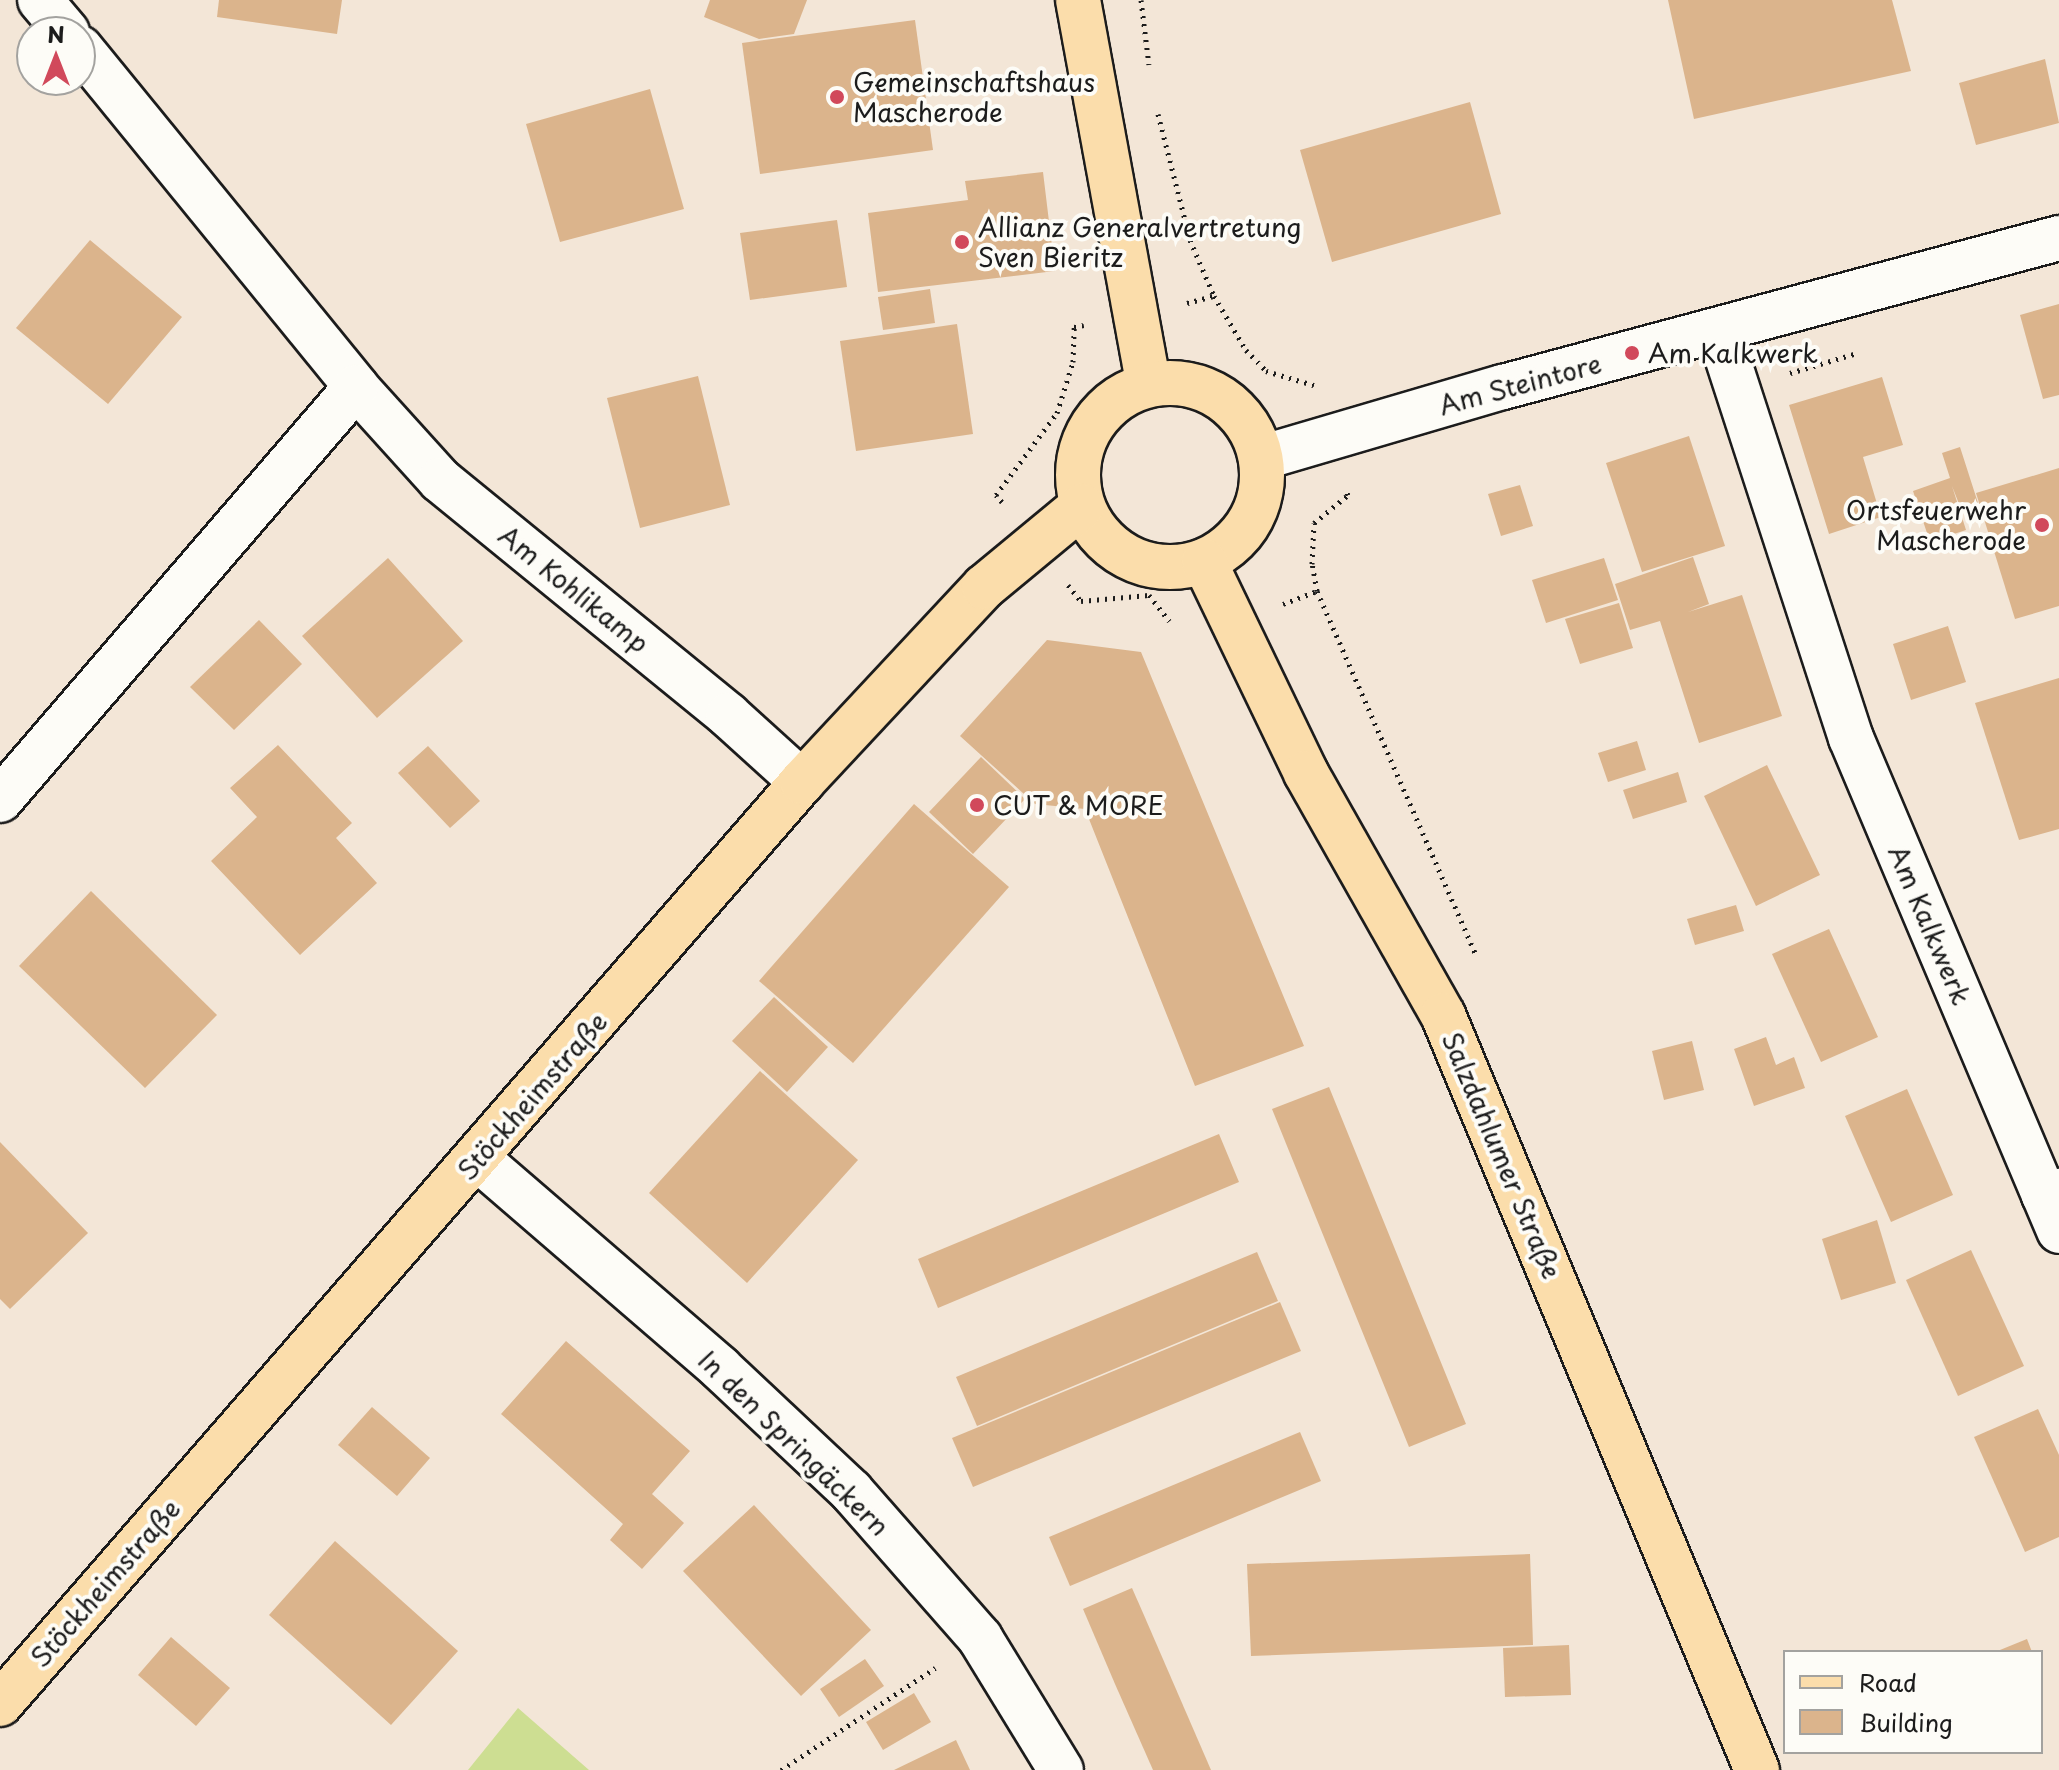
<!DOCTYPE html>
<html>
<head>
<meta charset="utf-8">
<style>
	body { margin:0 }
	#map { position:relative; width:2059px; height:1770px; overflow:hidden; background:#f3e6d7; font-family:"Playpen Sans",sans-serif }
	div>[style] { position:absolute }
	.green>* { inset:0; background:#cdde92 }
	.building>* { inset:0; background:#dbb48c }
	.path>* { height:5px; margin-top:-2.5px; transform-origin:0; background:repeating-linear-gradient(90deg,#1c1c1c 0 2px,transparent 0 8px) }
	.roads { filter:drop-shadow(2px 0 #1c1c1c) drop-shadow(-2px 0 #1c1c1c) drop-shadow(0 2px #1c1c1c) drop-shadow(0 -2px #1c1c1c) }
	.minor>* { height:44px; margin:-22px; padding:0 22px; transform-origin:22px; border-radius:22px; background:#fdfcf7 }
	.major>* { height:44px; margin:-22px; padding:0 22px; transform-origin:22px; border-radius:22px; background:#fbddab }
	.major>.ring { margin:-22px; padding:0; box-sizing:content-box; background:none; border:44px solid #fbddab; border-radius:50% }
	.dots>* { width:22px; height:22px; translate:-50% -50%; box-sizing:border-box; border:4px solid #fdfcf7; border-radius:50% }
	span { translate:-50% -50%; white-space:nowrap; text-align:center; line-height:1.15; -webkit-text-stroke:8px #fdfcf7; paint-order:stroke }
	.poi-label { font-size:26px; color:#1c1c1c }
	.left { translate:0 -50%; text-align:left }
	.right { translate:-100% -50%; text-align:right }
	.street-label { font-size:26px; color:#1c1c1c }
	.legend { position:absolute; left:1783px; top:1650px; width:260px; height:104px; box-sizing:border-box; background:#fdfcf7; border:2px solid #a3a29f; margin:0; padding:10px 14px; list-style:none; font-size:24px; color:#1c1c1c }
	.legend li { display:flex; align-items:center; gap:16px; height:40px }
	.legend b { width:40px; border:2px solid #a3a29f }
	.north { position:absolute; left:16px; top:16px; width:80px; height:80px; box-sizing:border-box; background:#fdfcf7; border:2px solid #a3a29f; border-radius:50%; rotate:0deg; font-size:22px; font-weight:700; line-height:32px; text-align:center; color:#1c1c1c }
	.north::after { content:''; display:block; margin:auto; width:28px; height:36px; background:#d1495b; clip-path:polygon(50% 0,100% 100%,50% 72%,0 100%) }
</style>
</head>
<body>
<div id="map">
	<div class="green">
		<div style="clip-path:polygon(518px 1708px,589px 1770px,468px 1770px)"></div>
	</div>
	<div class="building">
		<div style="clip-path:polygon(219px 0,342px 0,337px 34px,217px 17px)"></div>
		<div style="clip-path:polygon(710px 0,807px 0,794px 34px,759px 39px,704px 17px)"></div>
		<div style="clip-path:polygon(1668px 0,1892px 0,1911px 71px,1694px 119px)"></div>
		<div style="clip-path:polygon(915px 20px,933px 150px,760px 174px,742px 43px)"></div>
		<div style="clip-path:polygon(2045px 59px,2059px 123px,1976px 145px,1959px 83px)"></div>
		<div style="clip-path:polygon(650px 89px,684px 209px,560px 242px,526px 124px)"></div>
		<div style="clip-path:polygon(1470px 102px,1501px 214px,1332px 262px,1300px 150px)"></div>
		<div style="clip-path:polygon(1043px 172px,1055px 271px,878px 292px,868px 213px,968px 200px,965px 181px)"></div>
		<div style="clip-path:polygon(837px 220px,847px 287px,750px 300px,740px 233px)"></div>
		<div style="clip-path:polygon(90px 240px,182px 317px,108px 404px,16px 328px)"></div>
		<div style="clip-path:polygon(930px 289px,935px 323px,883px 330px,878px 297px)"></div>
		<div style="clip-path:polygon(2059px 304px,2059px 395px,2043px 399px,2020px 315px)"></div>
		<div style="clip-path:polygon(957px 324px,973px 434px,856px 451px,840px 341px)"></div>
		<div style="clip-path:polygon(698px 376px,730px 505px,640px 528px,607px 398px)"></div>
		<div style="clip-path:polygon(1882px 377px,1903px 445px,1863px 457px,1881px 517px,1829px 534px,1789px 405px)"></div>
		<div style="clip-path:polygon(1689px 436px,1725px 546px,1642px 572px,1606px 463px)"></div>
		<div style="clip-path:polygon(1960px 447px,1978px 503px,1961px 509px,1952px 486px,1966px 530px,1930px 542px,1913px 491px,1950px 478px,1942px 453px)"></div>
		<div style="clip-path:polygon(2059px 468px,2059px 606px,2015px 619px,1976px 493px)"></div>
		<div style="clip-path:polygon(1520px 485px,1533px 526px,1501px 536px,1488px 494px)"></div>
		<div style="clip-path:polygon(1693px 557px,1709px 604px,1688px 612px,1742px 595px,1782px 716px,1699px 743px,1660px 621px,1630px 630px,1615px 584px)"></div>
		<div style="clip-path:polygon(388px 558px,463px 641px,377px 718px,302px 636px)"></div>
		<div style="clip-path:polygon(1604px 558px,1618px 600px,1546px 623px,1532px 580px)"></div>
		<div style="clip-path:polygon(1619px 603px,1633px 648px,1580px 664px,1565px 619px)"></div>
		<div style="clip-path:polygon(259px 620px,302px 664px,234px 730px,190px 687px)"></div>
		<div style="clip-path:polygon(1948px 626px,1966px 682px,1911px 700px,1893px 644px)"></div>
		<div style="clip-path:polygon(1047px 640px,1141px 652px,1304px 1046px,1195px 1086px,1085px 809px,1035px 804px,960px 736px)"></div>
		<div style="clip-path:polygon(2059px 678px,2059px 829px,2019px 840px,1975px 703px)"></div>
		<div style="clip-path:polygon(1637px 741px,1646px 770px,1608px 782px,1598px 753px)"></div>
		<div style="clip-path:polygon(278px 745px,352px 823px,336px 838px,377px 883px,300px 955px,211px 861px,257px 817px,230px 788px)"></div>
		<div style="clip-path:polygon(428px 746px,480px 801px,450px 828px,398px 773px)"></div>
		<div style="clip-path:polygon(981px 757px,1025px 799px,973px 854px,929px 812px)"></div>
		<div style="clip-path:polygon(1767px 765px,1820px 875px,1756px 906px,1704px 796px)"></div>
		<div style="clip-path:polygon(1678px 772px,1687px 802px,1633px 819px,1623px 790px)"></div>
		<div style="clip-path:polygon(914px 804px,1009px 887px,853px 1063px,759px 981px)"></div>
		<div style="clip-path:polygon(91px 891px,217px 1015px,145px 1088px,19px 966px)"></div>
		<div style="clip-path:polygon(1736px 905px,1744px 931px,1695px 945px,1687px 919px)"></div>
		<div style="clip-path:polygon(1829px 929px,1878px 1037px,1821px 1062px,1772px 954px)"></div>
		<div style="clip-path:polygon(774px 997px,828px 1047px,787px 1092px,732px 1041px)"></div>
		<div style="clip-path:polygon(1766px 1037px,1776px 1065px,1794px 1057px,1805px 1088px,1754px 1106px,1734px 1049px)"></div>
		<div style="clip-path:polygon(1692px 1041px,1704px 1090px,1664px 1100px,1652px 1051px)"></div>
		<div style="clip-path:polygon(760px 1071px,858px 1160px,747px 1283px,649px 1193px)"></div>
		<div style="clip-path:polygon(1329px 1087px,1466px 1424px,1409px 1447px,1272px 1109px)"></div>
		<div style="clip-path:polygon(1907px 1089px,1953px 1195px,1891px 1222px,1845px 1116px)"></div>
		<div style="clip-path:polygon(1219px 1134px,1239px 1182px,938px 1308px,918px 1259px)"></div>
		<div style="clip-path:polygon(0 1142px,88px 1233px,10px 1309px,0 1299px)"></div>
		<div style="clip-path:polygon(1877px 1220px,1896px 1283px,1841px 1300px,1822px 1239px)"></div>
		<div style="clip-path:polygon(1971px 1250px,2024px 1366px,1958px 1396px,1906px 1280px)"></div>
		<div style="clip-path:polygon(1257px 1252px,1278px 1301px,977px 1426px,956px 1377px)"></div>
		<div style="clip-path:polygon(1280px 1302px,1301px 1351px,973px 1487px,952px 1438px)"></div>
		<div style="clip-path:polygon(566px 1341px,690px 1451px,652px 1494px,684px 1523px,642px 1569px,610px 1540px,623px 1524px,501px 1414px)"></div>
		<div style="clip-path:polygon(372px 1407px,430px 1458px,397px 1496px,338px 1445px)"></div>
		<div style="clip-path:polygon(2038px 1409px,2059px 1455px,2059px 1537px,2025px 1552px,1974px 1437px)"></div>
		<div style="clip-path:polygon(1300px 1432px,1321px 1481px,1070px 1586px,1049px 1537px)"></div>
		<div style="clip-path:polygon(754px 1505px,871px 1630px,801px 1696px,683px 1571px)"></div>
		<div style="clip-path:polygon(335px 1541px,458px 1651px,391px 1725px,269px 1615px)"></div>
		<div style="clip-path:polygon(1530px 1554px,1533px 1645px,1251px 1656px,1247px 1564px)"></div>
		<div style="clip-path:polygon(1132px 1588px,1143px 1613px,1211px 1770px,1153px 1770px,1115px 1684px,1083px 1609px)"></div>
		<div style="clip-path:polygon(171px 1637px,230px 1688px,196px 1726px,138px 1675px)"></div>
		<div style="clip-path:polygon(2027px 1639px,2032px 1652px,1995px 1652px)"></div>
		<div style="clip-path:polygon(1569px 1645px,1571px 1695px,1505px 1697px,1503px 1648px)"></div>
		<div style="clip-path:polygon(865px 1659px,884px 1686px,839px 1717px,820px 1689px)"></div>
		<div style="clip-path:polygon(914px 1693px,931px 1722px,883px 1750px,866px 1722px)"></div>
		<div style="clip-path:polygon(956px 1740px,970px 1770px,894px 1770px)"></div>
	</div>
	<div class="path">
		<div style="left:1141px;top:0;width:65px;rotate:83deg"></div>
		<div style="left:1158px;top:114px;width:130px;rotate:75.7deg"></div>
		<div style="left:1190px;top:240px;width:61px;rotate:66.8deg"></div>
		<div style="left:1187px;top:303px;width:28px;rotate:-15deg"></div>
		<div style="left:1214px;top:296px;width:63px;rotate:59.3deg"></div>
		<div style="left:1246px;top:350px;width:29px;rotate:46deg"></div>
		<div style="left:1266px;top:371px;width:50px;rotate:16.3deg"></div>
		<div style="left:1790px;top:373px;width:67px;rotate:-16.5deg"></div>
		<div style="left:1002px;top:502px;width:9px;rotate:-131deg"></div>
		<div style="left:996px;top:495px;width:102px;rotate:-53.4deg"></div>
		<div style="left:1057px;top:413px;width:53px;rotate:-72.6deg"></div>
		<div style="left:1073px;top:362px;width:35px;rotate:-88deg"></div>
		<div style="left:1074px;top:327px;width:10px;rotate:-11deg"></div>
		<div style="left:1068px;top:585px;width:21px;rotate:51deg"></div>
		<div style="left:1081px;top:601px;width:68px;rotate:-5deg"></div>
		<div style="left:1149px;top:595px;width:33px;rotate:52deg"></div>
		<div style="left:1317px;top:591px;width:27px;rotate:-100deg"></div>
		<div style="left:1312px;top:564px;width:41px;rotate:-87.2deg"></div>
		<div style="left:1314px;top:523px;width:44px;rotate:-39.5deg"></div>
		<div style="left:1348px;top:495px;width:5px;rotate:-112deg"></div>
		<div style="left:1283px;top:604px;width:36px;rotate:-21deg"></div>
		<div style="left:1317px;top:591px;width:397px;rotate:66.4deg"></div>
		<div style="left:781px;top:1770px;width:185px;rotate:-33.5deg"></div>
	</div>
	<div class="roads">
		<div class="minor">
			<div style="left:40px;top:0;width:42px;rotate:49.8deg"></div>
			<div style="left:80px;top:48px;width:437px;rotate:50.8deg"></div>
			<div style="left:356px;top:387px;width:125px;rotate:47.9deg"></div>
			<div style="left:440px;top:480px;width:372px;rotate:39.2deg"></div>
			<div style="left:728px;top:715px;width:100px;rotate:42.2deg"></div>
			<div style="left:1719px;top:332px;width:427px;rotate:72deg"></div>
			<div style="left:1851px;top:738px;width:496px;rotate:67.1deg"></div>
			<div style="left:2044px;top:1195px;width:16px;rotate:-15deg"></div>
			<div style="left:1261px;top:458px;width:252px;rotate:-16.4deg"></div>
			<div style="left:1503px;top:387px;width:576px;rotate:-15deg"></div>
			<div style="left:0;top:800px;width:545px;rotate:-49.24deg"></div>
			<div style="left:478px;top:1159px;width:320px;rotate:40.8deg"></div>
			<div style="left:720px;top:1368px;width:180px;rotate:43.2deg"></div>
			<div style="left:851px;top:1491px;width:196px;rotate:48.7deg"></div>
			<div style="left:980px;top:1638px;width:155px;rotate:58.5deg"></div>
			<div style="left:2044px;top:1195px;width:39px;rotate:67deg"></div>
		</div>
		<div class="major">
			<div style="left:1078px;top:0;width:391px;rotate:79.6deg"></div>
			<div class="ring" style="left:1078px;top:383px;width:140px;height:140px"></div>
			<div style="left:1204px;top:561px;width:235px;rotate:64.3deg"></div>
			<div style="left:1306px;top:773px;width:278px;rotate:60.5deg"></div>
			<div style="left:1443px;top:1015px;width:818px;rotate:67.42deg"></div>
			<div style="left:0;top:1704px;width:1222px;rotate:-48.98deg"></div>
			<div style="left:802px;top:782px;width:267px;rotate:-47deg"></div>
			<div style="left:984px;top:587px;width:127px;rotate:-39.6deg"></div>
		</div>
	</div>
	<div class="dots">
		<div style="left:837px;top:97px;background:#d1495b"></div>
		<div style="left:962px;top:242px;background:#d1495b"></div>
		<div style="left:1632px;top:353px;background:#d1495b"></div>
		<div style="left:2042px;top:525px;background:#d1495b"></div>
		<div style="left:977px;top:805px;background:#d1495b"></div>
	</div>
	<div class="poi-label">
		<span class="left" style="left:853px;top:97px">Gemeinschaftshaus<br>Mascherode</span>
		<span class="left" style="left:978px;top:242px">Allianz Generalvertretung<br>Sven Bieritz</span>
		<span class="left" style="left:1648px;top:353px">Am Kalkwerk</span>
		<span class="right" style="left:2026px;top:525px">Ortsfeuerwehr<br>Mascherode</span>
		<span class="left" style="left:993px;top:805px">CUT &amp; MORE</span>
	</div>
	<div class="street-label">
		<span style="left:1520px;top:384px;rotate:-15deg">Am Steintore</span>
		<span style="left:574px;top:589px;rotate:39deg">Am Kohlikamp</span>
		<span style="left:1930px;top:925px;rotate:67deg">Am Kalkwerk</span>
		<span style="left:532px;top:1096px;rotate:-49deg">Stöckheimstraße</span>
		<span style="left:1502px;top:1155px;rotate:67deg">Salzdahlumer Straße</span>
		<span style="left:794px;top:1443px;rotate:44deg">In den Springäckern</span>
		<span style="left:105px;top:1583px;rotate:-49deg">Stöckheimstraße</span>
	</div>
	<ul class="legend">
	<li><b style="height:10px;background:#fbddab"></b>Road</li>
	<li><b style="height:22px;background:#dbb48c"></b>Building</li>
	</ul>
	<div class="north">N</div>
</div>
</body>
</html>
